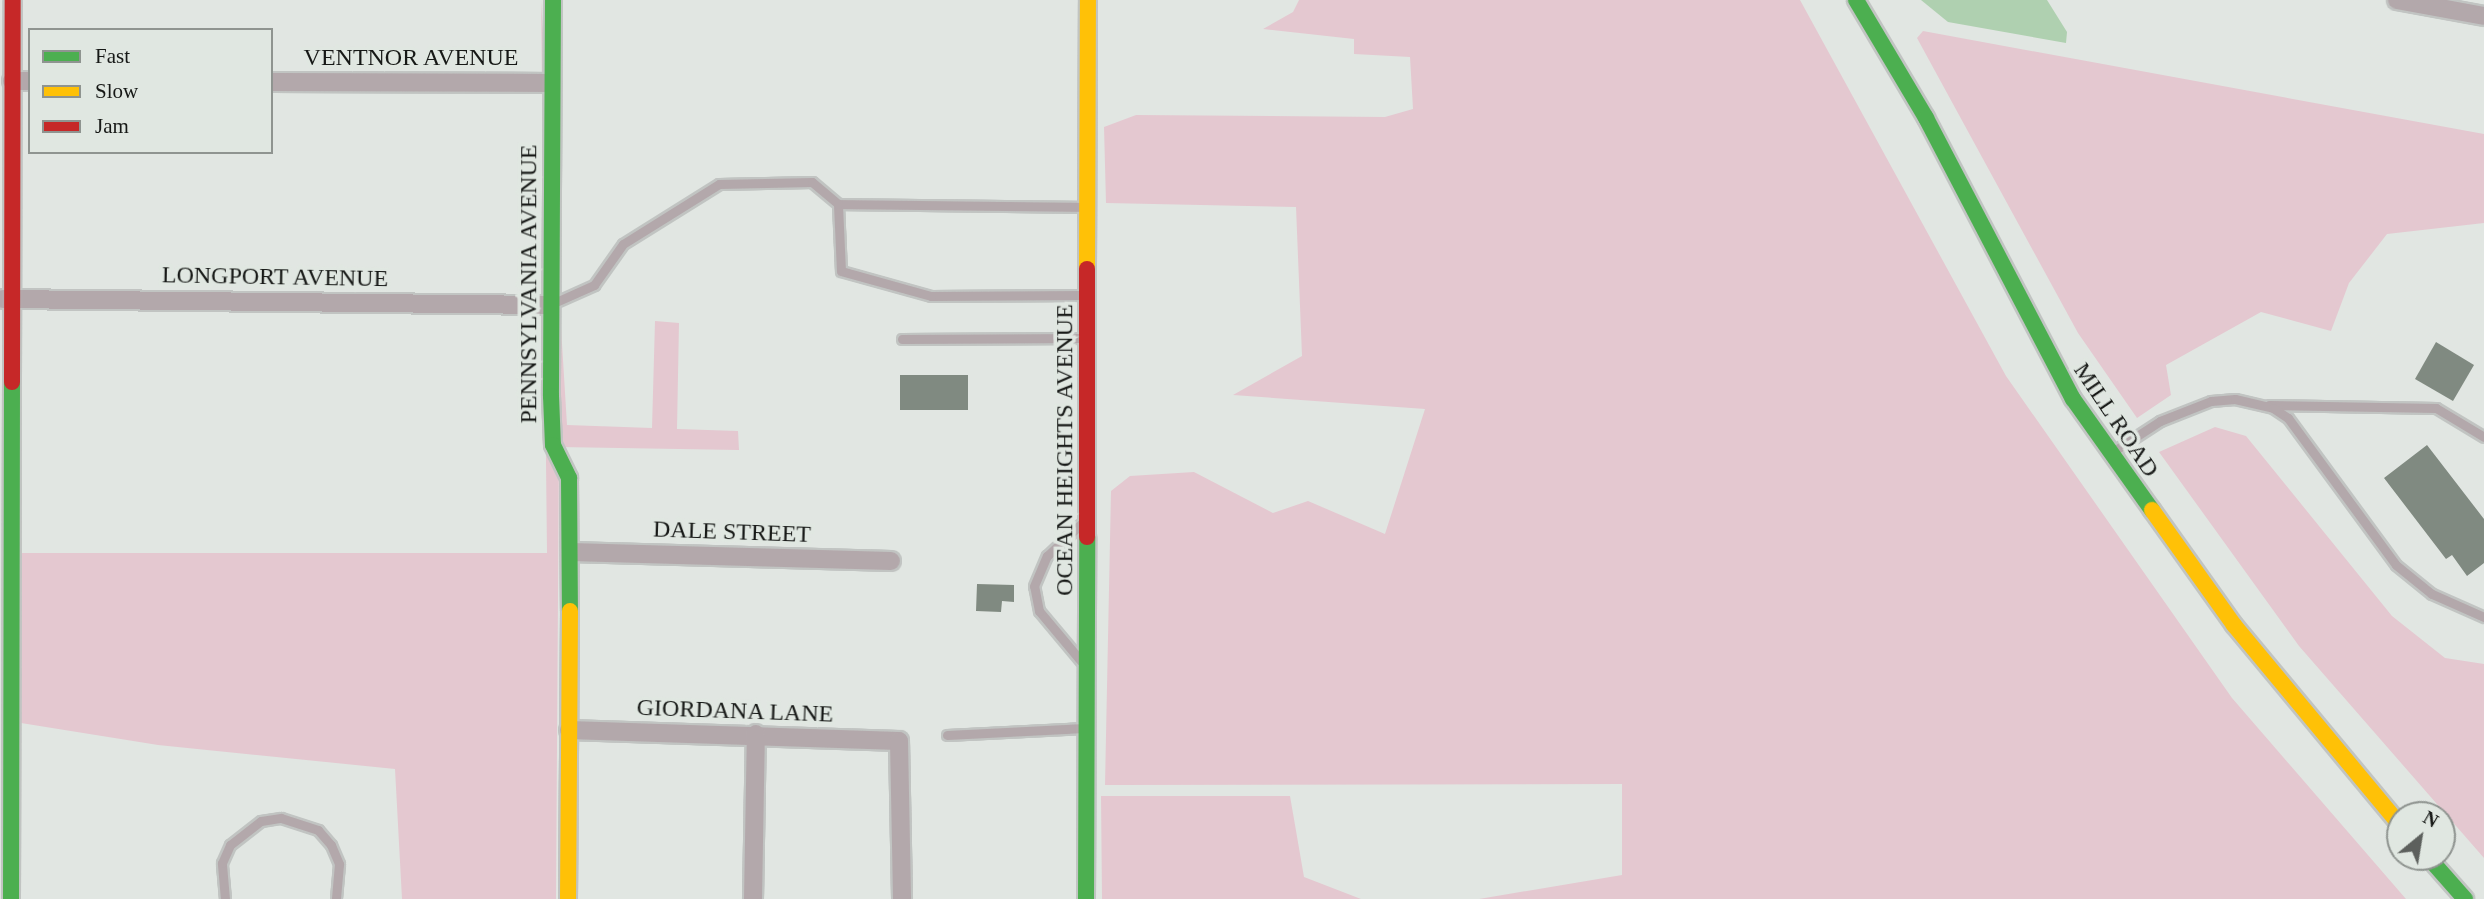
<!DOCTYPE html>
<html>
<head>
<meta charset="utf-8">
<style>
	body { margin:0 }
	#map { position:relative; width:2484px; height:899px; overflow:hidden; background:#e1e6e2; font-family:Georgia,serif }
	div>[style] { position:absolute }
	.green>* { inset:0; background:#e4c8d0 }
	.water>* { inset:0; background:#afd0b0 }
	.building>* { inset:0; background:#808a81 }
	.roads { filter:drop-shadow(2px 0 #c1c4c2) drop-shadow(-2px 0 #c1c4c2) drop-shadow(0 2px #c1c4c2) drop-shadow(0 -2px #c1c4c2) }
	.lane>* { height:9px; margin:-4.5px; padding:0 4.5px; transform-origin:4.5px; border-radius:4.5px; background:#b3a8ab }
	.street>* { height:18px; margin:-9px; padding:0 9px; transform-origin:9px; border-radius:9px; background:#b3a8ab }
	.fast>* { height:16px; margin:-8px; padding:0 8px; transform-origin:8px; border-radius:8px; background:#4caf50 }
	.slow>* { height:16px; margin:-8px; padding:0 8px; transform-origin:8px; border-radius:8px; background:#ffc107 }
	.jam>* { height:16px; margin:-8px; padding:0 8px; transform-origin:8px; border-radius:8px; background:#c62828 }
	span { translate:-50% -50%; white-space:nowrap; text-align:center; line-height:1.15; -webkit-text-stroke:7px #e0e7e1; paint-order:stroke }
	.street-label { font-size:24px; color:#161816 }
	.legend { position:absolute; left:28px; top:28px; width:245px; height:126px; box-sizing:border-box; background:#e0e7e1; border:2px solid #8f9490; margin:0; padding:9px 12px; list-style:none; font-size:21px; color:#161816 }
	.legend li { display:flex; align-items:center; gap:14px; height:35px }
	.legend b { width:35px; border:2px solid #8f9490 }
	.north { position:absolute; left:2386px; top:801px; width:70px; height:70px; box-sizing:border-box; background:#e0e7e1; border:2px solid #8f9490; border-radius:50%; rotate:30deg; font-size:19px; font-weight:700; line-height:28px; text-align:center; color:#161816 }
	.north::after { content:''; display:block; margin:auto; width:24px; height:32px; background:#5d605d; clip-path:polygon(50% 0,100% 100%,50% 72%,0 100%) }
</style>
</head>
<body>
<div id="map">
	<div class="green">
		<div style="clip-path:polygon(541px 0,567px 425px,652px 428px,655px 321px,679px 323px,677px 429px,738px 431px,739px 450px,559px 447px,556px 899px,402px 899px,395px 769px,158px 745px,21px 723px,21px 553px,547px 553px)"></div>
		<div style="clip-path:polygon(1299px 0,1800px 0,2006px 376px,2232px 698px,2406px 899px,1479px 899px,1622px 875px,1622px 784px,1105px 785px,1111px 491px,1130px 476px,1194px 472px,1273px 513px,1308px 501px,1385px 534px,1425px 409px,1233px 395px,1302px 356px,1296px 207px,1106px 203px,1104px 127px,1136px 115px,1385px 117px,1413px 109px,1410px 57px,1354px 54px,1354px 39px,1263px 29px,1293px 12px)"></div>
		<div style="clip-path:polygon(1923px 31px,2484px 134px,2484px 223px,2387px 234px,2349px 283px,2331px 331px,2261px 312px,2166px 365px,2171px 395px,2137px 418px,2078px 333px,1917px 38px)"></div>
		<div style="clip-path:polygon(2215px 427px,2246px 436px,2392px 616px,2445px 658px,2484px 664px,2484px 858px,2299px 646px,2159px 452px)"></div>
		<div style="clip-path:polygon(1101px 796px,1290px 796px,1304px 877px,1361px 899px,1102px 899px)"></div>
	</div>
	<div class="water">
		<div style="clip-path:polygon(1921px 0,2047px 0,2067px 32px,2066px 43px,1948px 22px)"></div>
	</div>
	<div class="building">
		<div style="clip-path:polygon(2436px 342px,2474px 365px,2453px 401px,2415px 379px)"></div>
		<div style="clip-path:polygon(900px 375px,968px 375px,968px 410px,900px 410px)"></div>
		<div style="clip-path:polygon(2427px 445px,2484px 519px,2484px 563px,2467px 576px,2452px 555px,2446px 559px,2384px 478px)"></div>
		<div style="clip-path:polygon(977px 584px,1014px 585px,1014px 602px,1002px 601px,1001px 612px,976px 611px)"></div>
	</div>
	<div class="roads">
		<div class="lane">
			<div style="left:1085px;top:295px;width:154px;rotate:179.6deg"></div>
			<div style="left:931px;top:296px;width:93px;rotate:-164.5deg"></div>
			<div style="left:841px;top:271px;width:67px;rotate:-92.6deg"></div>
			<div style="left:838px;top:204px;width:248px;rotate:0.7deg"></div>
			<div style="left:556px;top:302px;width:42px;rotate:-24.1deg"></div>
			<div style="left:594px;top:285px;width:50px;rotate:-54.7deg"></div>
			<div style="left:623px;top:244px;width:113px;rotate:-32deg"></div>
			<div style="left:719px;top:184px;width:93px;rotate:-1.2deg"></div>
			<div style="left:812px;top:182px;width:34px;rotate:40deg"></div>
			<div style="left:902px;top:339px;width:184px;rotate:-0.3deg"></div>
			<div style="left:2269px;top:405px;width:167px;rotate:1deg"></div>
			<div style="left:2436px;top:408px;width:56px;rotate:31.1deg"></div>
			<div style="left:2114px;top:451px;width:55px;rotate:-33.1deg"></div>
			<div style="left:2160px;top:421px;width:55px;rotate:-21.4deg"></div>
			<div style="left:2211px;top:401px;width:24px;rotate:-5deg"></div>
			<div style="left:2235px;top:399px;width:39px;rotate:13deg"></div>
			<div style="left:2273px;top:408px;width:18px;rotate:34deg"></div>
			<div style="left:2288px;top:418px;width:182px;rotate:53.7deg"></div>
			<div style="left:2396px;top:565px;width:46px;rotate:38.9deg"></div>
			<div style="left:2432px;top:594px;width:57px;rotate:23.9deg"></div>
			<div style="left:1081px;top:661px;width:65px;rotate:-130deg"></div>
			<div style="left:1039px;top:611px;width:25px;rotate:-101deg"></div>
			<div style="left:1034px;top:586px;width:33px;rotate:-67deg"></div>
			<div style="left:1047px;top:556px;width:47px;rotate:-43.3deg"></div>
			<div style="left:947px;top:735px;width:138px;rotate:-2.9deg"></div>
			<div style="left:225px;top:899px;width:36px;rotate:-95deg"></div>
			<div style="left:222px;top:863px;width:20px;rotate:-66deg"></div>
			<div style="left:230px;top:845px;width:39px;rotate:-38deg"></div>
			<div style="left:261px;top:821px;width:20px;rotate:-9deg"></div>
			<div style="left:281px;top:818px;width:39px;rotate:18deg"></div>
			<div style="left:318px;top:830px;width:20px;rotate:49deg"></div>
			<div style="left:331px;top:845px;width:21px;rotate:67deg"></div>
			<div style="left:339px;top:864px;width:35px;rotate:95deg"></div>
		</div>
		<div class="street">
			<div style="left:2397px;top:0;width:88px;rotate:10.4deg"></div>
			<div style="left:12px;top:81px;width:18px"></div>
			<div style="left:271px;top:82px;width:280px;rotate:0.2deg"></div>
			<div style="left:3px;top:299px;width:546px;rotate:0.63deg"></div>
			<div style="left:571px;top:552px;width:320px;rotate:1.6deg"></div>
			<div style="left:569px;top:730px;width:330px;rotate:1.9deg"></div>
			<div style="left:899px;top:741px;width:158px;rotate:88.9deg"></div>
			<div style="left:753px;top:899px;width:165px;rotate:-89deg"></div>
		</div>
		<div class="fast">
			<div style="left:553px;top:0;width:396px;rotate:90.3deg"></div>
			<div style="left:551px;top:396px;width:49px;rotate:87.7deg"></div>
			<div style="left:553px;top:445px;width:37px;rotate:64deg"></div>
			<div style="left:569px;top:478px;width:133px;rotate:89.6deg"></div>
			<div style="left:1856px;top:0;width:137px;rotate:59.3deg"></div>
			<div style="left:1926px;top:118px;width:317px;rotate:62.4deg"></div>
			<div style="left:2073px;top:399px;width:136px;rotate:54.6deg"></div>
			<div style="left:2428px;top:857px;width:56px;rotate:48.6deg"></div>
			<div style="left:11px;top:899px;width:517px;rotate:-89.89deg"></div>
			<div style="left:1086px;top:899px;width:362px;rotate:-89.8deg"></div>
		</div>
		<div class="slow">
			<div style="left:1087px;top:269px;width:269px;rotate:-89.8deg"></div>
			<div style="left:2152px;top:510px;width:141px;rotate:54.5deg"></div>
			<div style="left:2234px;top:625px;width:260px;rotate:50.3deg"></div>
			<div style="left:568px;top:899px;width:288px;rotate:-89.6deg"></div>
		</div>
		<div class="jam">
			<div style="left:12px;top:382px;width:382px;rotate:-89.9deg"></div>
			<div style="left:1087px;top:537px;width:268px;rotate:-90deg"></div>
		</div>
	</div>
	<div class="street-label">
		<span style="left:411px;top:58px">VENTNOR AVENUE</span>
		<span style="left:275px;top:277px;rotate:1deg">LONGPORT AVENUE</span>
		<span style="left:529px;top:284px;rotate:-90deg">PENNSYLVANIA AVENUE</span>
		<span style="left:2116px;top:420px;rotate:56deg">MILL ROAD</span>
		<span style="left:1065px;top:450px;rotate:-90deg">OCEAN HEIGHTS AVENUE</span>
		<span style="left:732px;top:532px;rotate:2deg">DALE STREET</span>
		<span style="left:735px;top:711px;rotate:2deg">GIORDANA LANE</span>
	</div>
	<ul class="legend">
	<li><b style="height:9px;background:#4caf50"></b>Fast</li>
	<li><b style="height:9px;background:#ffc107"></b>Slow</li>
	<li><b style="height:9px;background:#c62828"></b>Jam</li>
	</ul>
	<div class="north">N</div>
</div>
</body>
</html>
